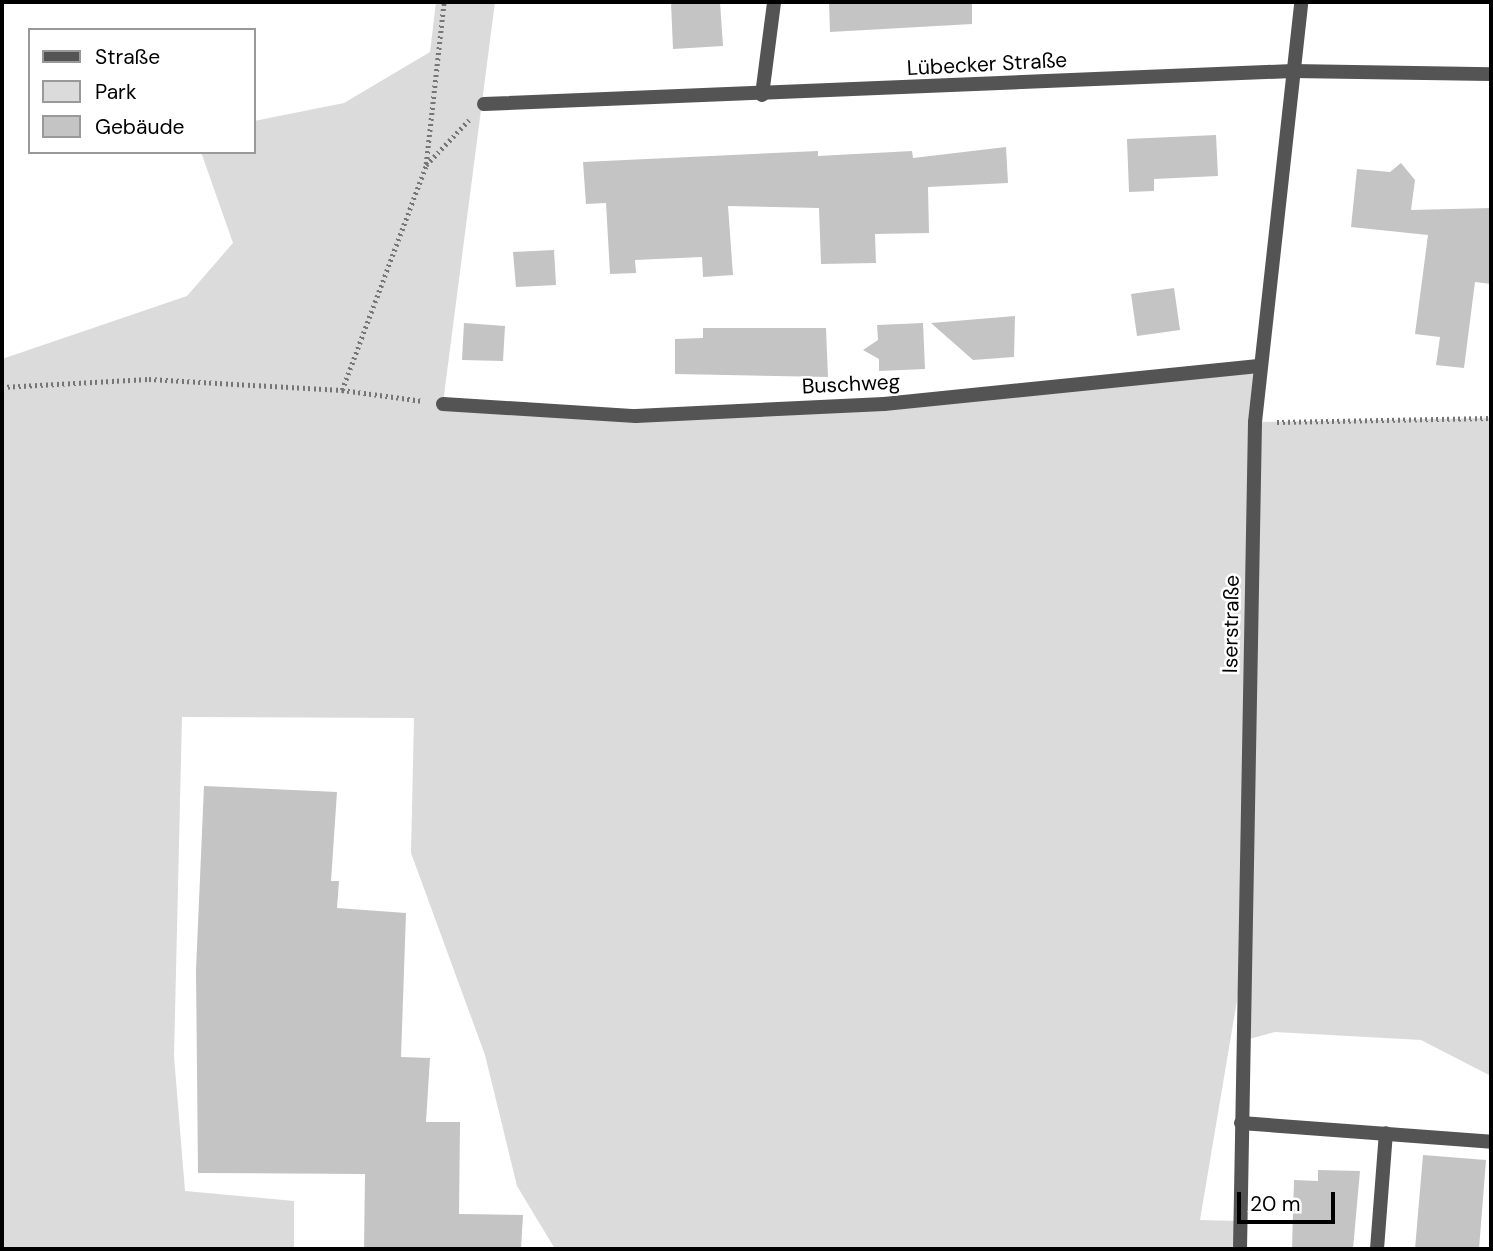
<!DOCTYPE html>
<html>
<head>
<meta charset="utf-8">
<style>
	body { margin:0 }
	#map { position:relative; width:1493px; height:1251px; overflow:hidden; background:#fff; font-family:"DM Sans",sans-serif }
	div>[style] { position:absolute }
	.green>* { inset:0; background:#dbdbdb }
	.building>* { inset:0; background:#c4c4c4 }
	.path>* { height:4.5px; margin-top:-2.25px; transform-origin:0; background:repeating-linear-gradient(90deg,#767676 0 2px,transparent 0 5.5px) }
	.service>* { height:14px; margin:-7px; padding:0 7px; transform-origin:7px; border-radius:7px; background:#545454 }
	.minor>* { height:14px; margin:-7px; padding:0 7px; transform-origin:7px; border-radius:7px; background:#545454 }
	.tertiary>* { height:14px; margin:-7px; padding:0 7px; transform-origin:7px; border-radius:7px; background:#545454 }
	span { translate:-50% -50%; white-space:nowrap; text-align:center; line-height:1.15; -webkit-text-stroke:5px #fff; paint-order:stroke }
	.street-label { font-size:21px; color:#000 }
	.frame { position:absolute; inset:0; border:4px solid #000; pointer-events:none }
	.legend { position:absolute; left:28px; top:28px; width:228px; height:126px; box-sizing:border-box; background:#fff; border:2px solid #999; margin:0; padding:9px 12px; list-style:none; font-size:21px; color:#000 }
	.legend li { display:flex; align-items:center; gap:14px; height:35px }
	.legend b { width:35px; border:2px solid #999 }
	.scale { position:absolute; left:1237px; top:1192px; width:98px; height:32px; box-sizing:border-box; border:4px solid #000; border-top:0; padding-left:9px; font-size:21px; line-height:24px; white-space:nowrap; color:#000; -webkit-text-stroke:5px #fff; paint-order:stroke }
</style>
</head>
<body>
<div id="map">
	<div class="green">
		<div style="clip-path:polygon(436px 2px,495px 2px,443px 403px,636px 416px,884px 404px,1261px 366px,1255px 422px,1491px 418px,1491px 1076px,1421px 1040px,1275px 1032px,1242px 1041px,1248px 935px,1200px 1220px,1240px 1221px,1240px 1249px,555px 1249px,517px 1186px,485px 1055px,411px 853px,414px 718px,182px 717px,174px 1056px,185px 1191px,294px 1201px,294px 1249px,2px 1249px,2px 359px,187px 296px,233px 243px,201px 152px,254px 152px,254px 121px,344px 103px,430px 52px)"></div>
	</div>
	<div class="building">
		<div style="clip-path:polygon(671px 2px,720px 2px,723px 46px,673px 49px)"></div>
		<div style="clip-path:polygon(829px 2px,972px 2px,972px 24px,830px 32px)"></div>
		<div style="clip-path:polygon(1216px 135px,1218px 176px,1154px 179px,1154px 191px,1129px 192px,1127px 139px)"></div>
		<div style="clip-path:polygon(1006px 147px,1008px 183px,928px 187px,929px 233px,875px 234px,876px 263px,821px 264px,819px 208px,728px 206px,733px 275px,703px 277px,702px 257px,635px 260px,636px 273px,610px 274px,606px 203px,586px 204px,583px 162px,818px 151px,818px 156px,912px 151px,913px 158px)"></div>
		<div style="clip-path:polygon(1401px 163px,1415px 180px,1411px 210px,1491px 208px,1491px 284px,1475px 282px,1464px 368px,1436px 365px,1440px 337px,1415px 334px,1428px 235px,1351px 227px,1357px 169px,1390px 172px)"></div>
		<div style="clip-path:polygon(554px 250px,556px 285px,516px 287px,513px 252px)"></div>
		<div style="clip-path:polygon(1174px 288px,1180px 330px,1137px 336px,1131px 294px)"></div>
		<div style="clip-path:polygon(1015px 316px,1014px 357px,973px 360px,931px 323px)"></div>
		<div style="clip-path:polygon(464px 323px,505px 326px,503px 361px,462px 360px)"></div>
		<div style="clip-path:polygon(923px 323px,925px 369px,879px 371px,879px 359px,863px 350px,878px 340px,877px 325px)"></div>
		<div style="clip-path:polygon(703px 328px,826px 328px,828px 377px,675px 374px,675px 339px,703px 338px)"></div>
		<div style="clip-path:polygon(204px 786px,337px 792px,331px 881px,339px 881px,337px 908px,406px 913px,401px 1057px,430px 1058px,426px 1122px,460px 1122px,459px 1214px,523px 1215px,521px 1249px,364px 1249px,365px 1174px,198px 1173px,196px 970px)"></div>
		<div style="clip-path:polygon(1423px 1155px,1486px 1160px,1479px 1249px,1415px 1249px)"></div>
		<div style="clip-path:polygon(1318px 1170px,1360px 1171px,1353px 1249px,1292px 1249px,1294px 1180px,1318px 1181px)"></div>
	</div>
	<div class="path">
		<div style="left:426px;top:164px;width:163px;rotate:-83.7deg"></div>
		<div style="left:2px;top:387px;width:147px;rotate:-3.1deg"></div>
		<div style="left:149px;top:379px;width:193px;rotate:3.3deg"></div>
		<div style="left:342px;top:390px;width:82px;rotate:7.7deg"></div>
		<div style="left:342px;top:390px;width:240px;rotate:-69.5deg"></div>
		<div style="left:426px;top:165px;width:62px;rotate:-46.3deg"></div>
		<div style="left:1277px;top:422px;width:214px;rotate:-1.1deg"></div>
	</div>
	<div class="service">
		<div style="left:1241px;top:1123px;width:251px;rotate:4.3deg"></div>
		<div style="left:1377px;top:1249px;width:116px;rotate:-85.6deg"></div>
	</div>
	<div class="minor">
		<div style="left:762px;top:95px;width:94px;rotate:-82.6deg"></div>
		<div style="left:484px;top:104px;width:809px;rotate:-2.34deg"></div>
		<div style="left:1292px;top:71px;width:199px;rotate:0.9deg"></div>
		<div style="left:443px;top:404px;width:193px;rotate:3.6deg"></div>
		<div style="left:636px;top:416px;width:248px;rotate:-2.8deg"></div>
		<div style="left:884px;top:404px;width:379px;rotate:-5.8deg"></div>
	</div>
	<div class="tertiary">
		<div style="left:1240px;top:1249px;width:827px;rotate:-88.96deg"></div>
		<div style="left:1255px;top:422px;width:423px;rotate:-83.7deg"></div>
	</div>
	<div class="street-label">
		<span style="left:987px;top:64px;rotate:-3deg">Lübecker Straße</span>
		<span style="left:851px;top:384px;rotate:-3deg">Buschweg</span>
		<span style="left:1231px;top:624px;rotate:-89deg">Iserstraße</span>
	</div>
	<div class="frame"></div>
	<ul class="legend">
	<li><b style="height:9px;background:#545454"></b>Straße</li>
	<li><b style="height:19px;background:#dbdbdb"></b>Park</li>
	<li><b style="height:19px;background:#c4c4c4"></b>Gebäude</li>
	</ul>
	<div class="scale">20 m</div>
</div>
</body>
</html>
